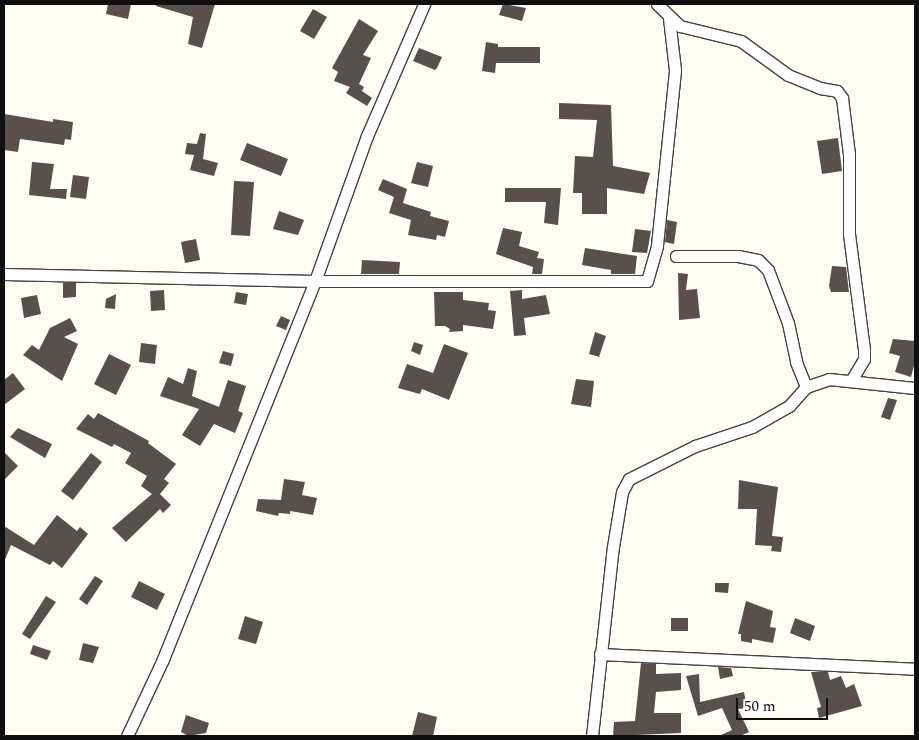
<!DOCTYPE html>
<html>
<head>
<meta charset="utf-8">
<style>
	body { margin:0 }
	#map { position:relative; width:919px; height:740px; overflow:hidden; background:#fffcf2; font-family:Spectral,serif }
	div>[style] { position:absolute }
	.building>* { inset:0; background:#59504b }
	.roads { filter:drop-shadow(1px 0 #424242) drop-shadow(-1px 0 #424242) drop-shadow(0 1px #424242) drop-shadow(0 -1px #424242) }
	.minor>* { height:11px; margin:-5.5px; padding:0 5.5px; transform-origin:5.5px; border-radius:5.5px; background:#fff }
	span { translate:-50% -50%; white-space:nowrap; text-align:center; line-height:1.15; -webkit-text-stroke:5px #fff; paint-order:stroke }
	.frame { position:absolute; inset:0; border:5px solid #0f0f0f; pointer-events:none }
	.scale { position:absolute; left:736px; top:698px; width:92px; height:22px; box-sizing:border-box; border:2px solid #0f0f0f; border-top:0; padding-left:6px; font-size:15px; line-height:18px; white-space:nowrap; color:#0f0f0f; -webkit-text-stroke:4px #fff; paint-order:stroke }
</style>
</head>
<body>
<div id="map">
	<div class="building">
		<div style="clip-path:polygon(108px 4px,131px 4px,128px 19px,106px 14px)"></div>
		<div style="clip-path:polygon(156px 4px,215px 4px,202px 48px,188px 44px,193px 17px,156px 6px)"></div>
		<div style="clip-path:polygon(503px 4px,526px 8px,522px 21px,499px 15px)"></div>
		<div style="clip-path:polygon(313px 9px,327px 17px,314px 39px,300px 31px)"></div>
		<div style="clip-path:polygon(359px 19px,378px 31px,363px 55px,371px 58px,359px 84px,364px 87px,362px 91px,372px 98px,367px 106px,346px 93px,350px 87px,334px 81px,338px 72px,332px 68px)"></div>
		<div style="clip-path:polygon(486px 42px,498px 44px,498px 47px,540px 47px,540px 63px,496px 63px,495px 73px,482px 71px)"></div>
		<div style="clip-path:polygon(419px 48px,442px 57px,437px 68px,435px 70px,413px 61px)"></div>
		<div style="clip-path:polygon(559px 103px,611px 105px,613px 166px,650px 173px,644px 194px,607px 188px,607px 214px,582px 214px,582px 193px,573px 193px,575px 156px,593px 157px,597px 120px,559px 119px)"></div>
		<div style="clip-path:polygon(4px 114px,53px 122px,53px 119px,73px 122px,71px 140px,65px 139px,64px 145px,20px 139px,18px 152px,4px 150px)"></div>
		<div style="clip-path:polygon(200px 133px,206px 134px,203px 159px,218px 163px,214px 176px,190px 170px,194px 155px,185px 154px,187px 143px,197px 144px)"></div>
		<div style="clip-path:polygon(838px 138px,842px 171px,822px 174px,817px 141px)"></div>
		<div style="clip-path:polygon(247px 143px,288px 159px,281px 176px,240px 160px)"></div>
		<div style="clip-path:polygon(32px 162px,54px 164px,50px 189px,67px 189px,66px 199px,29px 195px)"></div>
		<div style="clip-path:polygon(417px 162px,433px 166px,428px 187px,411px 183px)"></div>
		<div style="clip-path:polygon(73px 175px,89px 177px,86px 199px,70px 197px)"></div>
		<div style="clip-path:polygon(383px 179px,407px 189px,403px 203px,431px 212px,430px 216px,449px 221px,445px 237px,437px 235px,436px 240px,408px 235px,411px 220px,389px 213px,394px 197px,378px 190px)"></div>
		<div style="clip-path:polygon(234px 181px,254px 182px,250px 236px,231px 235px)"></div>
		<div style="clip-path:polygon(505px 188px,561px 188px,558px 225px,544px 223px,546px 202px,505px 202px)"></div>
		<div style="clip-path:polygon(279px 211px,304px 220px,298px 235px,273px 229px)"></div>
		<div style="clip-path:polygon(667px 220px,677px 222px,674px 244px,665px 242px)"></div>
		<div style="clip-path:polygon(503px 228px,522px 232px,519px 246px,539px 252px,537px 258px,544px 259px,542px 274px,532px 274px,533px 267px,496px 254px)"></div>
		<div style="clip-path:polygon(635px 229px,651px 231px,647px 253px,632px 252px)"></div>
		<div style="clip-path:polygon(196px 239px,200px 260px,185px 263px,181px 242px)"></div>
		<div style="clip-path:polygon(585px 248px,637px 256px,635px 274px,611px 274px,611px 270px,582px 265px)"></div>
		<div style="clip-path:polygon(362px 260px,400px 262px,399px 274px,361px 274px)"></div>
		<div style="clip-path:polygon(832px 266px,846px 267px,849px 292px,831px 292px,829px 286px)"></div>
		<div style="clip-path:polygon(678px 273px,688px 274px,686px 290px,697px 289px,700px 318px,679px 320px)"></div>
		<div style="clip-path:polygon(63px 283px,76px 283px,76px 297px,63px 298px)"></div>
		<div style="clip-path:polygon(164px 290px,165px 310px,151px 311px,150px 291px)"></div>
		<div style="clip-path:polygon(522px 290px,522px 299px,546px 295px,550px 314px,524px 318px,526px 335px,514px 336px,510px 291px)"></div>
		<div style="clip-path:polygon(236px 292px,248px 294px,246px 305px,234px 303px)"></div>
		<div style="clip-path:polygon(434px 292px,463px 292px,463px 300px,489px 303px,488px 310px,496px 311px,493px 329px,463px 325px,463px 331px,449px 332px,450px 329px,445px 326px,435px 326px)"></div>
		<div style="clip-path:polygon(116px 294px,115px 309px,105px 308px,106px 299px)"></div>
		<div style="clip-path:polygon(37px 295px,41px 314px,24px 318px,21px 298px)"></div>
		<div style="clip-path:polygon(281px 316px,290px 320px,286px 330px,276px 326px)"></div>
		<div style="clip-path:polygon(70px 318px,77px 331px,64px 337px,78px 344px,62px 381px,23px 355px,32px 345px,39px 350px,50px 328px)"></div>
		<div style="clip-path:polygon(595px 332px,606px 336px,599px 357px,589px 354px)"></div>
		<div style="clip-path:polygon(893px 339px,915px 341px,915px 362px,911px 377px,895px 372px,900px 356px,889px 353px)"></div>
		<div style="clip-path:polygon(414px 342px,423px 345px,420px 355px,411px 351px)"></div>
		<div style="clip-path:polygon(141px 343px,157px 345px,155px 364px,139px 362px)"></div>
		<div style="clip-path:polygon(444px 344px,468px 353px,449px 400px,422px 389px,420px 394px,398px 388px,407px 364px,433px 373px)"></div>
		<div style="clip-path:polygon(223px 351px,234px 354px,231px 366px,219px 363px)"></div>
		<div style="clip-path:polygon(109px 354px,131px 365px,116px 395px,94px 384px)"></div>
		<div style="clip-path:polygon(188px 368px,197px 371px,192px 396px,219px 407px,228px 380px,246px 386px,238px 411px,243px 413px,235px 433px,214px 424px,200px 446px,182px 435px,199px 409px,160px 396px,168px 377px,183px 384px)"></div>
		<div style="clip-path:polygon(13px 373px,25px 389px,4px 405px,4px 380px)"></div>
		<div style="clip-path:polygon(576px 379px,594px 381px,591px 407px,571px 404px)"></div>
		<div style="clip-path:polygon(888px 398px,897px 400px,890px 420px,881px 417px)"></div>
		<div style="clip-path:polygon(98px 413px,149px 441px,148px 443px,176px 464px,164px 479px,169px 483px,160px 494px,171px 505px,163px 513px,160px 509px,126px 542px,112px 528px,152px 494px,141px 486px,147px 476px,125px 463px,131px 453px,114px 444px,112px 447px,76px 429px,88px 414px,94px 419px)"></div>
		<div style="clip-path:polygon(18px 428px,52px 444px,45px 458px,10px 437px)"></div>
		<div style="clip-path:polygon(4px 452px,18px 466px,4px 480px)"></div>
		<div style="clip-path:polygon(91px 453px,102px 462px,73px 500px,61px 491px)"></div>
		<div style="clip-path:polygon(284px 479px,305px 482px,302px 495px,317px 498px,313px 515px,290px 511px,290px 514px,279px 513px,278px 516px,256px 511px,258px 499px,281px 500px)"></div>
		<div style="clip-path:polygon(739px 480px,778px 487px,772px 536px,783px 537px,781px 552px,771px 551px,772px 546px,755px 545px,757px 509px,738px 509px)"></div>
		<div style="clip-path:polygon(57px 515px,77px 531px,80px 527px,88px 534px,62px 568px,53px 561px,50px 565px,11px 545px,4px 562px,4px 526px,34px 545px)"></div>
		<div style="clip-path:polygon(95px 576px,103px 581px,87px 605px,79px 599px)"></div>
		<div style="clip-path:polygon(139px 581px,165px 594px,157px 610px,131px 597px)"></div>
		<div style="clip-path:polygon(715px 583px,729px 583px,728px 593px,715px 592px)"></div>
		<div style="clip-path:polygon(46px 596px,56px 602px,30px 639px,22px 634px)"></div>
		<div style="clip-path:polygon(746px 601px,773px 611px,770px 627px,776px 628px,773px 643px,752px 639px,752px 643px,741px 641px,741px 634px,738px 634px)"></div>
		<div style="clip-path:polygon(245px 616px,263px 622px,256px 644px,238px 639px)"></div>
		<div style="clip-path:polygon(671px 618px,688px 618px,688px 631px,671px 631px)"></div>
		<div style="clip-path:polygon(795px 618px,815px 626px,810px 641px,790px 633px)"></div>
		<div style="clip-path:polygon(83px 643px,99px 647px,93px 663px,79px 660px)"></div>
		<div style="clip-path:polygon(33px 645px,51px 651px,47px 660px,30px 654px)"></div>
		<div style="clip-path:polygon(641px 663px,656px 664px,656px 674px,681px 673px,681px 690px,656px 692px,654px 713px,681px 713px,681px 733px,613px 736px,614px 722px,635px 721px)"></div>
		<div style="clip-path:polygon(718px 667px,731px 668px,733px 676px,720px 679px)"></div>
		<div style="clip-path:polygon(811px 672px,828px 672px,830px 680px,841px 676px,846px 688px,854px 684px,862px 706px,819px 718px,817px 708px,821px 707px)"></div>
		<div style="clip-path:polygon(699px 674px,700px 702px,744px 692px,747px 708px,738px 709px,749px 732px,740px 736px,719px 736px,732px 730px,722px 708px,698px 716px,686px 676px)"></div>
		<div style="clip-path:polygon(418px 712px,437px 717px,433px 736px,412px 736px)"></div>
		<div style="clip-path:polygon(186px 715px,209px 723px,206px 733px,188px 736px,181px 732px)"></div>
	</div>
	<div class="roads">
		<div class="minor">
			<div style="left:657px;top:4px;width:32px;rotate:44deg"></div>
			<div style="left:680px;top:26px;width:63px;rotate:13.8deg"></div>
			<div style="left:741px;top:41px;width:58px;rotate:35.9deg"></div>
			<div style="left:788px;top:75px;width:35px;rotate:22deg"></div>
			<div style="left:820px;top:88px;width:17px;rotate:10deg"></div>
			<div style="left:837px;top:91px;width:9px;rotate:54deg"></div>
			<div style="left:842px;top:98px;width:56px;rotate:82.9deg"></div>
			<div style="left:849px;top:154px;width:80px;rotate:90deg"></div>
			<div style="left:849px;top:234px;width:117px;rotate:82.6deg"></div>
			<div style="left:864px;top:350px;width:9px;rotate:90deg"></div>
			<div style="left:864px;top:359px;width:23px;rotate:121deg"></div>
			<div style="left:676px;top:256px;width:62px"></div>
			<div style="left:738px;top:256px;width:20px;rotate:11deg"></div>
			<div style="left:758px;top:260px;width:14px;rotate:45deg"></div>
			<div style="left:768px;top:270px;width:57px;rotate:69.3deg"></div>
			<div style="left:788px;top:323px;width:40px;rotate:78deg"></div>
			<div style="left:796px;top:362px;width:27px;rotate:68deg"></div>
			<div style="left:4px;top:274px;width:311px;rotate:1.3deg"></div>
			<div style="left:315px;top:281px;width:332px"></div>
			<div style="left:647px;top:281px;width:37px;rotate:-74deg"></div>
			<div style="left:657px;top:245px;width:176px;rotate:-84.1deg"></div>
			<div style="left:675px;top:70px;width:52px;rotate:-96.6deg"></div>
			<div style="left:600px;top:654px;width:315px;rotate:2.7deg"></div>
			<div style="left:127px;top:736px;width:85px;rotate:-64.9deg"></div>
			<div style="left:163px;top:659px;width:407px;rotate:-68.1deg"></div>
			<div style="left:315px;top:281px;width:154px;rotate:-70.3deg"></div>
			<div style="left:367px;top:136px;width:144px;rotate:-66.6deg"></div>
			<div style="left:592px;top:736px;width:190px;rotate:-83.7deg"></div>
			<div style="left:613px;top:547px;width:56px;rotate:-80.7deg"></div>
			<div style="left:622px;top:492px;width:15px;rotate:-62deg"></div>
			<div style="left:629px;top:479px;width:74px;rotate:-26.6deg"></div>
			<div style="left:695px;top:446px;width:60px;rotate:-18.4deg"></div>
			<div style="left:752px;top:427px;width:43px;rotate:-29.6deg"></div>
			<div style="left:789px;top:406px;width:25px;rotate:-48deg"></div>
			<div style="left:806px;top:387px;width:24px;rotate:-19deg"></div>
			<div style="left:829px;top:379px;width:86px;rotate:6deg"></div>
		</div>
	</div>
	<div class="frame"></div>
	<div class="scale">50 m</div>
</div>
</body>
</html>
